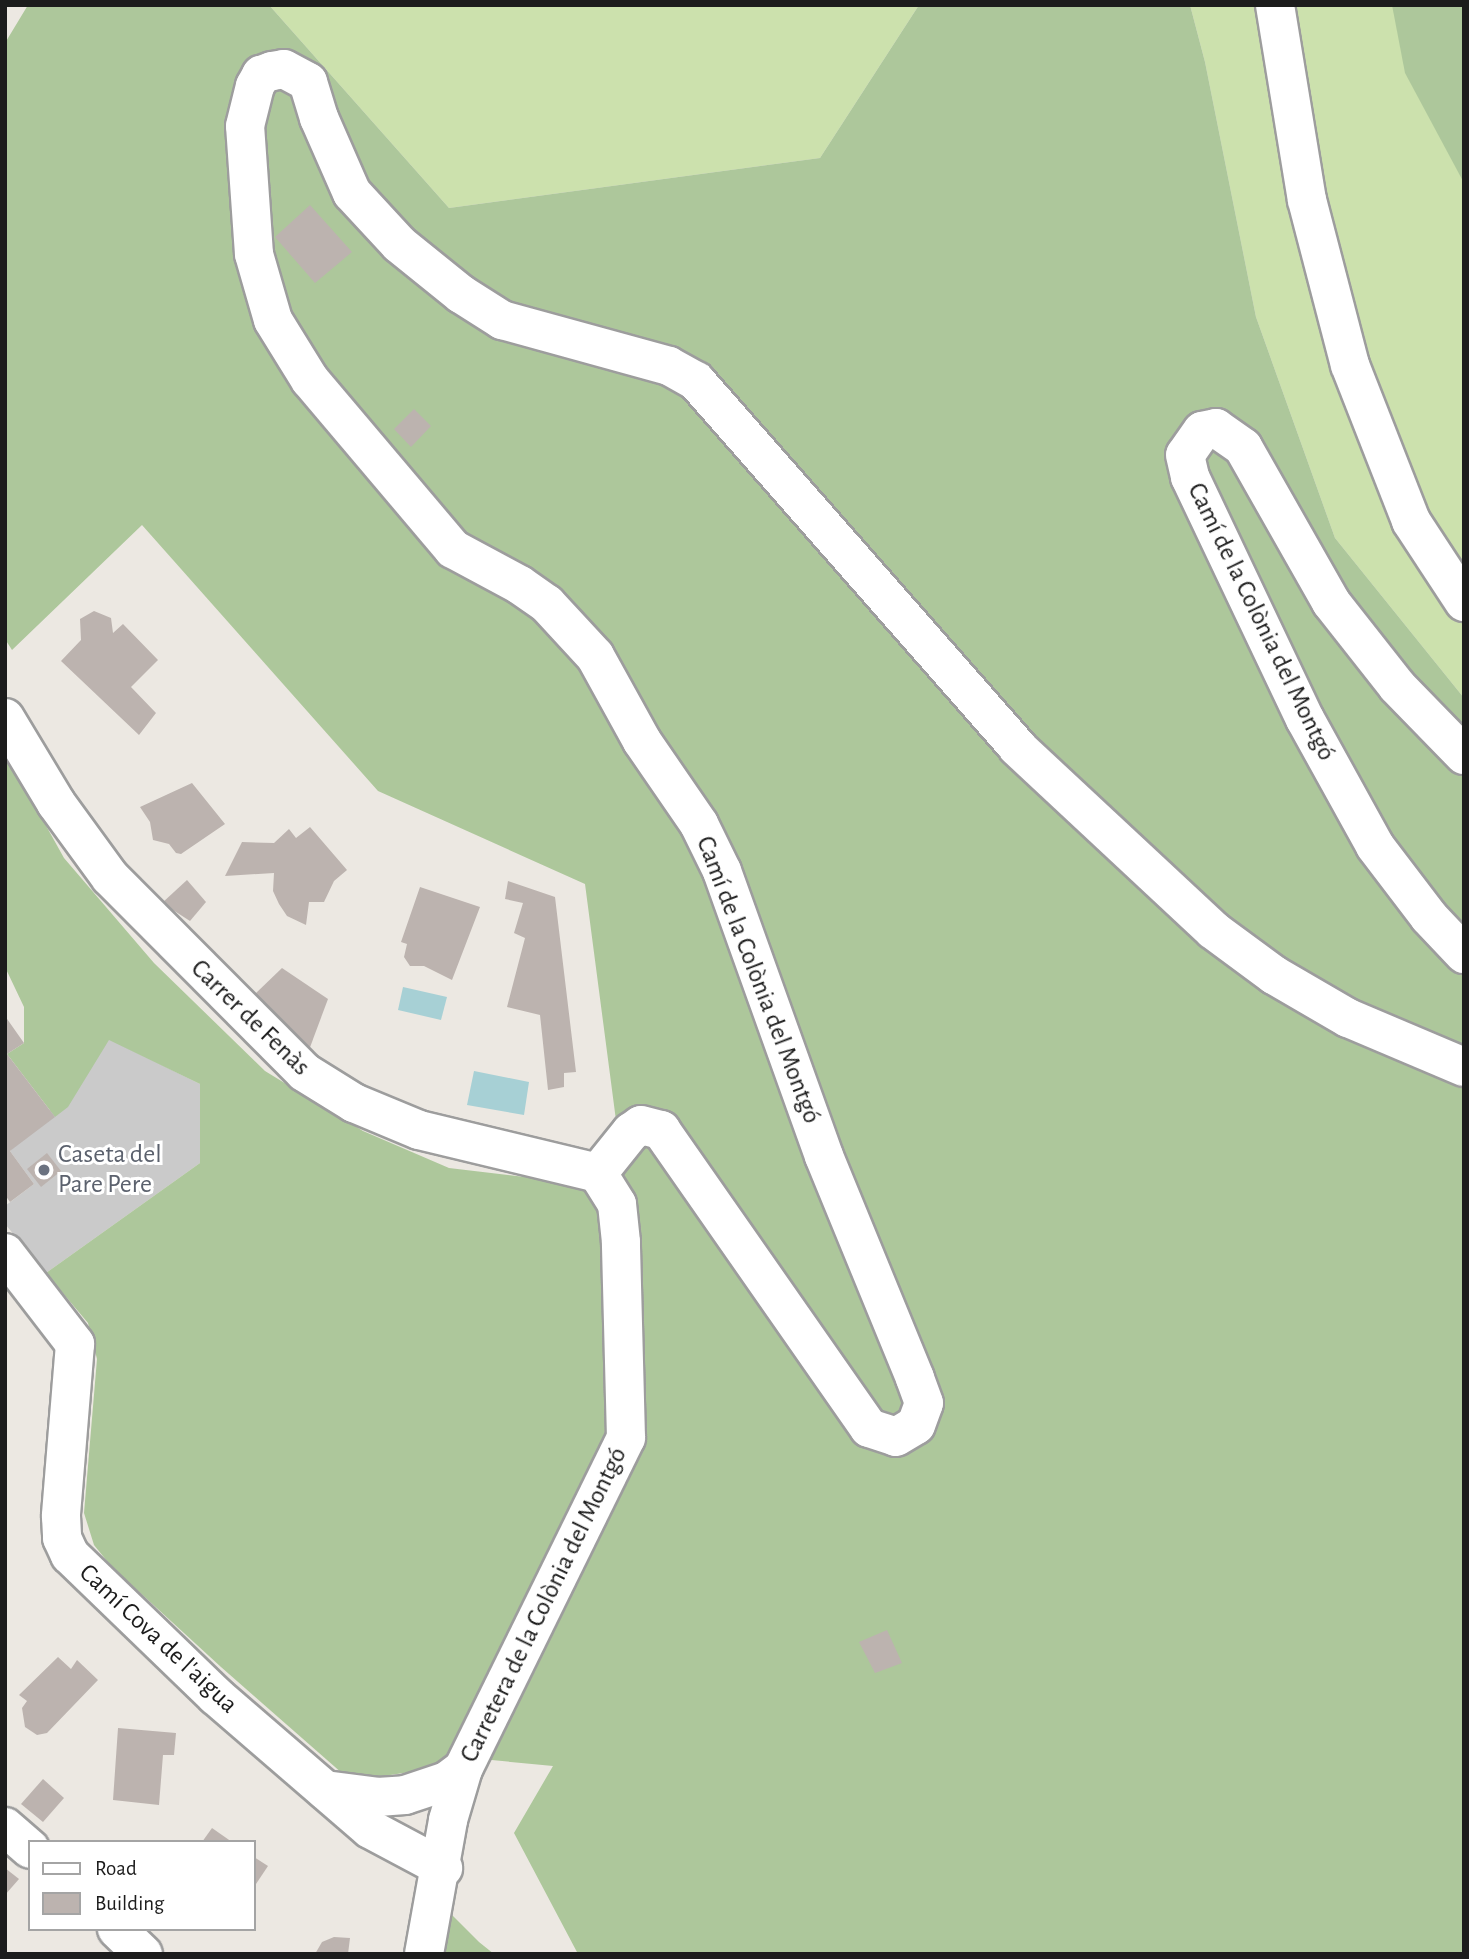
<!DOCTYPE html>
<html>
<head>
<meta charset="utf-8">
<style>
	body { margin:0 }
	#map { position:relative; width:1469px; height:1959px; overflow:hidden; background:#ece8e2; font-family:"Alegreya Sans",sans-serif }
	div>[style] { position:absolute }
	.religious>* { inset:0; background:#cacaca }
	.grass>* { inset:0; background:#cce1ad }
	.forest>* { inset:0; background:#adc79b }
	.water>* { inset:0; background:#a7d0d5 }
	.building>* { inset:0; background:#bcb3af }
	.roads { filter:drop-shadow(2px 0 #9d9d9d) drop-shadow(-2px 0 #9d9d9d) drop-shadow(0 2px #9d9d9d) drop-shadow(0 -2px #9d9d9d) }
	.minor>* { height:38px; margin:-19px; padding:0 19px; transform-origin:19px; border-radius:19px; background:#fff }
	.dots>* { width:19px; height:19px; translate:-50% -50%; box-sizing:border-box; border:4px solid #fff; border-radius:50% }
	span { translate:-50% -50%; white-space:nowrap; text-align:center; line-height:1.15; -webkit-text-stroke:6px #fff; paint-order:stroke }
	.street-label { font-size:26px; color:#1c1c1c }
	.worship-label { font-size:26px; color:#5b616d }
	.left { translate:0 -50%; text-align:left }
	.frame { position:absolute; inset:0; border:7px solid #1c1c1c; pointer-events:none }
	.legend { position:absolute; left:28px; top:1840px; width:228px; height:91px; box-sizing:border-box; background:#fff; border:2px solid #a4a4a4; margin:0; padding:9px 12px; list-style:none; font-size:21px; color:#1c1c1c }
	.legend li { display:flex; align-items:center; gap:14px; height:35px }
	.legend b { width:35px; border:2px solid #a4a4a4 }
</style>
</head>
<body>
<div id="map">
	<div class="religious">
		<div style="clip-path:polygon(109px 1039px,200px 1084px,200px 1163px,46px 1273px,5px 1224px,5px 1206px,34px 1184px,10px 1151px,91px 1067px)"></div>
	</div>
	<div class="grass">
		<div style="clip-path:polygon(269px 5px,919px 5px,820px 158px,449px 208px)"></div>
		<div style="clip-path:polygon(1190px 5px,1464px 5px,1464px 698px,1335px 538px,1256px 317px,1205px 62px)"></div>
	</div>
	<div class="forest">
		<div style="clip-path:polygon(28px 5px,269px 5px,449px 208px,820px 158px,919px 5px,1190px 5px,1205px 62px,1256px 317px,1335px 538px,1464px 698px,1464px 1954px,578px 1954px,514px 1833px,553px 1766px,450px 1756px,423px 1770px,351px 1781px,221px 1667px,111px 1566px,94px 1545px,84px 1513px,97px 1359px,88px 1323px,46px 1273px,200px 1163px,200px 1084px,109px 1040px,68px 1107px,55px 1117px,7px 1054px,24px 1043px,24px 1007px,5px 967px,5px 752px,64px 858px,154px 963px,265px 1071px,363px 1131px,449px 1168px,625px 1189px,585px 884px,378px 791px,142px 525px,12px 650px,5px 639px,5px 43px)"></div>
		<div style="clip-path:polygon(1392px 5px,1464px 5px,1464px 183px,1405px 73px)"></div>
		<div style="clip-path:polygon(434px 1897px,479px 1942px,494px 1954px,405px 1954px,418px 1909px)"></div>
	</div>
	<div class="water">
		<div style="clip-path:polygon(403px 987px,447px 997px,441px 1020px,398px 1010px)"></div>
		<div style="clip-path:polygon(474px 1071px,529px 1082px,524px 1115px,467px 1105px)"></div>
	</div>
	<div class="building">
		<div style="clip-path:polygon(310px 205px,352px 252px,315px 283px,275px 237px)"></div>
		<div style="clip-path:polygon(414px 409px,431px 426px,411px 447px,394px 429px)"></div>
		<div style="clip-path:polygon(94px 611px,111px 618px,113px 633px,123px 624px,158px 660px,131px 687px,156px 713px,139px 735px,61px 661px,81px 640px,80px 619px)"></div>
		<div style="clip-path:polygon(192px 783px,225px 824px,181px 854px,176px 853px,169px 844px,153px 840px,150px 822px,140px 807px)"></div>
		<div style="clip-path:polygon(310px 827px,347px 870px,334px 881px,324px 902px,309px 902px,306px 925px,287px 916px,279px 904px,273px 891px,274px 873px,225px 876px,242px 842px,274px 843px,289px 829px,296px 838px)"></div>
		<div style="clip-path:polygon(187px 880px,206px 902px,190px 921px,162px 903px)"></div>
		<div style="clip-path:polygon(508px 881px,555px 897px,576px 1072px,564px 1073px,564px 1087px,548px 1090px,540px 1015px,507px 1007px,525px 938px,514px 933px,523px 903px,505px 899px)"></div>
		<div style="clip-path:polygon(420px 887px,480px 907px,452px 980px,424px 966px,410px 966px,404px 957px,407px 944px,401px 942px)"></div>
		<div style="clip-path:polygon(282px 968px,328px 999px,309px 1050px,255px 994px)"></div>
		<div style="clip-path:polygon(5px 1016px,24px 1043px,7px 1054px,55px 1117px,10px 1151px,34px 1184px,10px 1202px,5px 1195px)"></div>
		<div style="clip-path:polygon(47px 1153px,61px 1171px,41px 1187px,27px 1169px)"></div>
		<div style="clip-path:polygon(887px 1630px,902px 1663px,875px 1673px,859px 1642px)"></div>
		<div style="clip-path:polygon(58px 1657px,71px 1669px,77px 1660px,98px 1680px,47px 1733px,37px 1735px,25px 1727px,22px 1708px,27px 1701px,19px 1695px)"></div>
		<div style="clip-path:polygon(118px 1728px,176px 1733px,174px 1755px,163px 1755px,159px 1805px,113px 1800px)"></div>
		<div style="clip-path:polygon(43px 1779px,64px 1798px,43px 1822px,21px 1804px)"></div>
		<div style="clip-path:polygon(212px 1828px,232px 1842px,202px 1842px)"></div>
		<div style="clip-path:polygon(254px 1857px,268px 1866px,254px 1887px)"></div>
		<div style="clip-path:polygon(5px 1868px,19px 1879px,5px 1895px)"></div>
		<div style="clip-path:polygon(334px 1937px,350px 1938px,348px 1954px,315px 1954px,322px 1942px)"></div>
	</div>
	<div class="roads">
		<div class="minor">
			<div style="left:1275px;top:5px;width:198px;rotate:80.7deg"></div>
			<div style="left:1307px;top:200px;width:171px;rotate:75.4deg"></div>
			<div style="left:1350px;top:365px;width:168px;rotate:68.6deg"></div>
			<div style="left:1411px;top:521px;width:97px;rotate:56.8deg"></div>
			<div style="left:5px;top:718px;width:99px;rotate:59deg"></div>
			<div style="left:56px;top:803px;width:92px;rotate:53.9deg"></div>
			<div style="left:110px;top:877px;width:275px;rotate:45.1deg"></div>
			<div style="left:304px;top:1072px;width:59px;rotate:31.8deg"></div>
			<div style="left:354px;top:1103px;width:70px;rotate:22.6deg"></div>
			<div style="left:419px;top:1130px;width:184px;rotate:13.5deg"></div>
			<div style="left:1464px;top:755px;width:96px;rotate:-134.2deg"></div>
			<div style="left:1397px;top:686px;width:107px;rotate:-128.2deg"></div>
			<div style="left:1331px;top:602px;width:178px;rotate:-119.6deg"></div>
			<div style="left:1243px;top:447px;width:33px;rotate:-145deg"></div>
			<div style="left:1216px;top:428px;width:14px;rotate:168deg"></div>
			<div style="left:1202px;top:431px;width:29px;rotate:125deg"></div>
			<div style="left:1185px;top:455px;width:23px;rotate:77deg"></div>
			<div style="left:1190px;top:477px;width:268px;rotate:64.6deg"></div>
			<div style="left:1305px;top:719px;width:145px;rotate:61.1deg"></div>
			<div style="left:1375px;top:846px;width:89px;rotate:52.7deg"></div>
			<div style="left:1429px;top:917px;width:51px;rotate:46.6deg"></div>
			<div style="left:598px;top:1173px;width:53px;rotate:-51.2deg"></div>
			<div style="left:631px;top:1132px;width:12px;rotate:-35deg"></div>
			<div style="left:641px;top:1125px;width:21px;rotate:14deg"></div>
			<div style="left:661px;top:1130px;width:363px;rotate:55.1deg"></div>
			<div style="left:869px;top:1428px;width:28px;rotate:18deg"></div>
			<div style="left:896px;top:1437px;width:23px;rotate:-31deg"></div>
			<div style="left:916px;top:1425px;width:23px;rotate:-70deg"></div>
			<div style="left:924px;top:1403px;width:27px;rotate:-110deg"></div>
			<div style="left:915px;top:1378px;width:240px;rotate:-112.3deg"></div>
			<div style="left:824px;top:1156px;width:303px;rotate:-109.7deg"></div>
			<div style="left:722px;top:871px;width:52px;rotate:-116.1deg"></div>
			<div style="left:699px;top:824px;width:101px;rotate:-124.5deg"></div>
			<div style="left:642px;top:741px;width:97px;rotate:-118.9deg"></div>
			<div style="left:595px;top:656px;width:71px;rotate:-132.7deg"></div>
			<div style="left:547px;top:604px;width:33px;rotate:-145deg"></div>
			<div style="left:520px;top:585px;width:76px;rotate:-151.8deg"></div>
			<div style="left:453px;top:549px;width:221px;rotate:-130.2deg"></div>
			<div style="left:310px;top:380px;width:70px;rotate:-121.7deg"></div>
			<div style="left:273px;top:320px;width:69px;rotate:-106.1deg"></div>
			<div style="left:254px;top:254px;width:128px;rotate:-94deg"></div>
			<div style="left:245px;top:126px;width:41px;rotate:-76deg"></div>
			<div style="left:255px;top:86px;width:13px;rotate:-61deg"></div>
			<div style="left:261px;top:75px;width:12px;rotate:-20deg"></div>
			<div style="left:272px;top:71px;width:12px;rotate:-9deg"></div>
			<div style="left:284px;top:69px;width:27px;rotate:28deg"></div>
			<div style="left:308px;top:82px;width:38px;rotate:73deg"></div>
			<div style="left:319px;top:118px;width:82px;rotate:66.3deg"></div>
			<div style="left:352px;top:193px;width:69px;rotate:47.3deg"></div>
			<div style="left:399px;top:244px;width:80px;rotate:38.9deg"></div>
			<div style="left:461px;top:294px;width:49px;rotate:32.4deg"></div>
			<div style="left:502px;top:320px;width:173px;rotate:15.4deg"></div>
			<div style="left:669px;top:366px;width:31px;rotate:29deg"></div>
			<div style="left:696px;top:381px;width:487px;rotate:48.7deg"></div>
			<div style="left:1017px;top:747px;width:268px;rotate:43deg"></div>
			<div style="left:1213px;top:930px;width:76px;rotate:36.4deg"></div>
			<div style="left:1274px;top:975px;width:86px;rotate:30.2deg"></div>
			<div style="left:1348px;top:1018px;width:126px;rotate:22.9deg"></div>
			<div style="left:5px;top:1253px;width:115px;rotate:52.4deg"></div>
			<div style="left:75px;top:1344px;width:173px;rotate:94.7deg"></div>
			<div style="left:61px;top:1516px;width:22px;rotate:87deg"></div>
			<div style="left:62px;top:1538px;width:19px;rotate:65deg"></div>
			<div style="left:70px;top:1555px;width:203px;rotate:44deg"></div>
			<div style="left:216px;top:1696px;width:203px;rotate:40.8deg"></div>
			<div style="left:370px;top:1829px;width:83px;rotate:28.1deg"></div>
			<div style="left:325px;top:1790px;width:53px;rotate:7.5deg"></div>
			<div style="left:378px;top:1797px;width:27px;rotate:-4deg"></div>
			<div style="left:405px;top:1795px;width:44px;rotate:-18.4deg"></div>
			<div style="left:447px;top:1781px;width:20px;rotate:-37deg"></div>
			<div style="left:5px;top:1827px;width:33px;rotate:41deg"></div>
			<div style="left:117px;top:1929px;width:36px;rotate:44deg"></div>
			<div style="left:424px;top:1954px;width:136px;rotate:-79.8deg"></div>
			<div style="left:448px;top:1820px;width:53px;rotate:-73.6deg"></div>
			<div style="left:463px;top:1769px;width:369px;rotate:-63.8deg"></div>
			<div style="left:626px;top:1438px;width:196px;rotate:-91.5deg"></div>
			<div style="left:621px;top:1242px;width:38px;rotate:-96deg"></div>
			<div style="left:617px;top:1204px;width:36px;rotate:-122deg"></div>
		</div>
	</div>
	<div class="dots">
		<div style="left:44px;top:1170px;background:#6b7280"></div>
	</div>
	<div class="street-label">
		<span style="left:1261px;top:622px;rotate:64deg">Camí de la Colònia del Montgó</span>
		<span style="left:758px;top:980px;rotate:69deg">Camí de la Colònia del Montgó</span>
		<span style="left:250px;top:1018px;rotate:44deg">Carrer de Fenàs</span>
		<span style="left:544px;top:1605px;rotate:-64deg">Carretera de la Colònia del Montgó</span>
		<span style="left:158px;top:1639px;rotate:43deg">Camí Cova de l'aigua</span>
	</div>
	<div class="worship-label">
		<span class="left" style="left:58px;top:1170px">Caseta del<br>Pare Pere</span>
	</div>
	<div class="frame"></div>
	<ul class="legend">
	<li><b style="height:9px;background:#fff"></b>Road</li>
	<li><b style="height:19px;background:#bcb3af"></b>Building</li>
	</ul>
</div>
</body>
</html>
